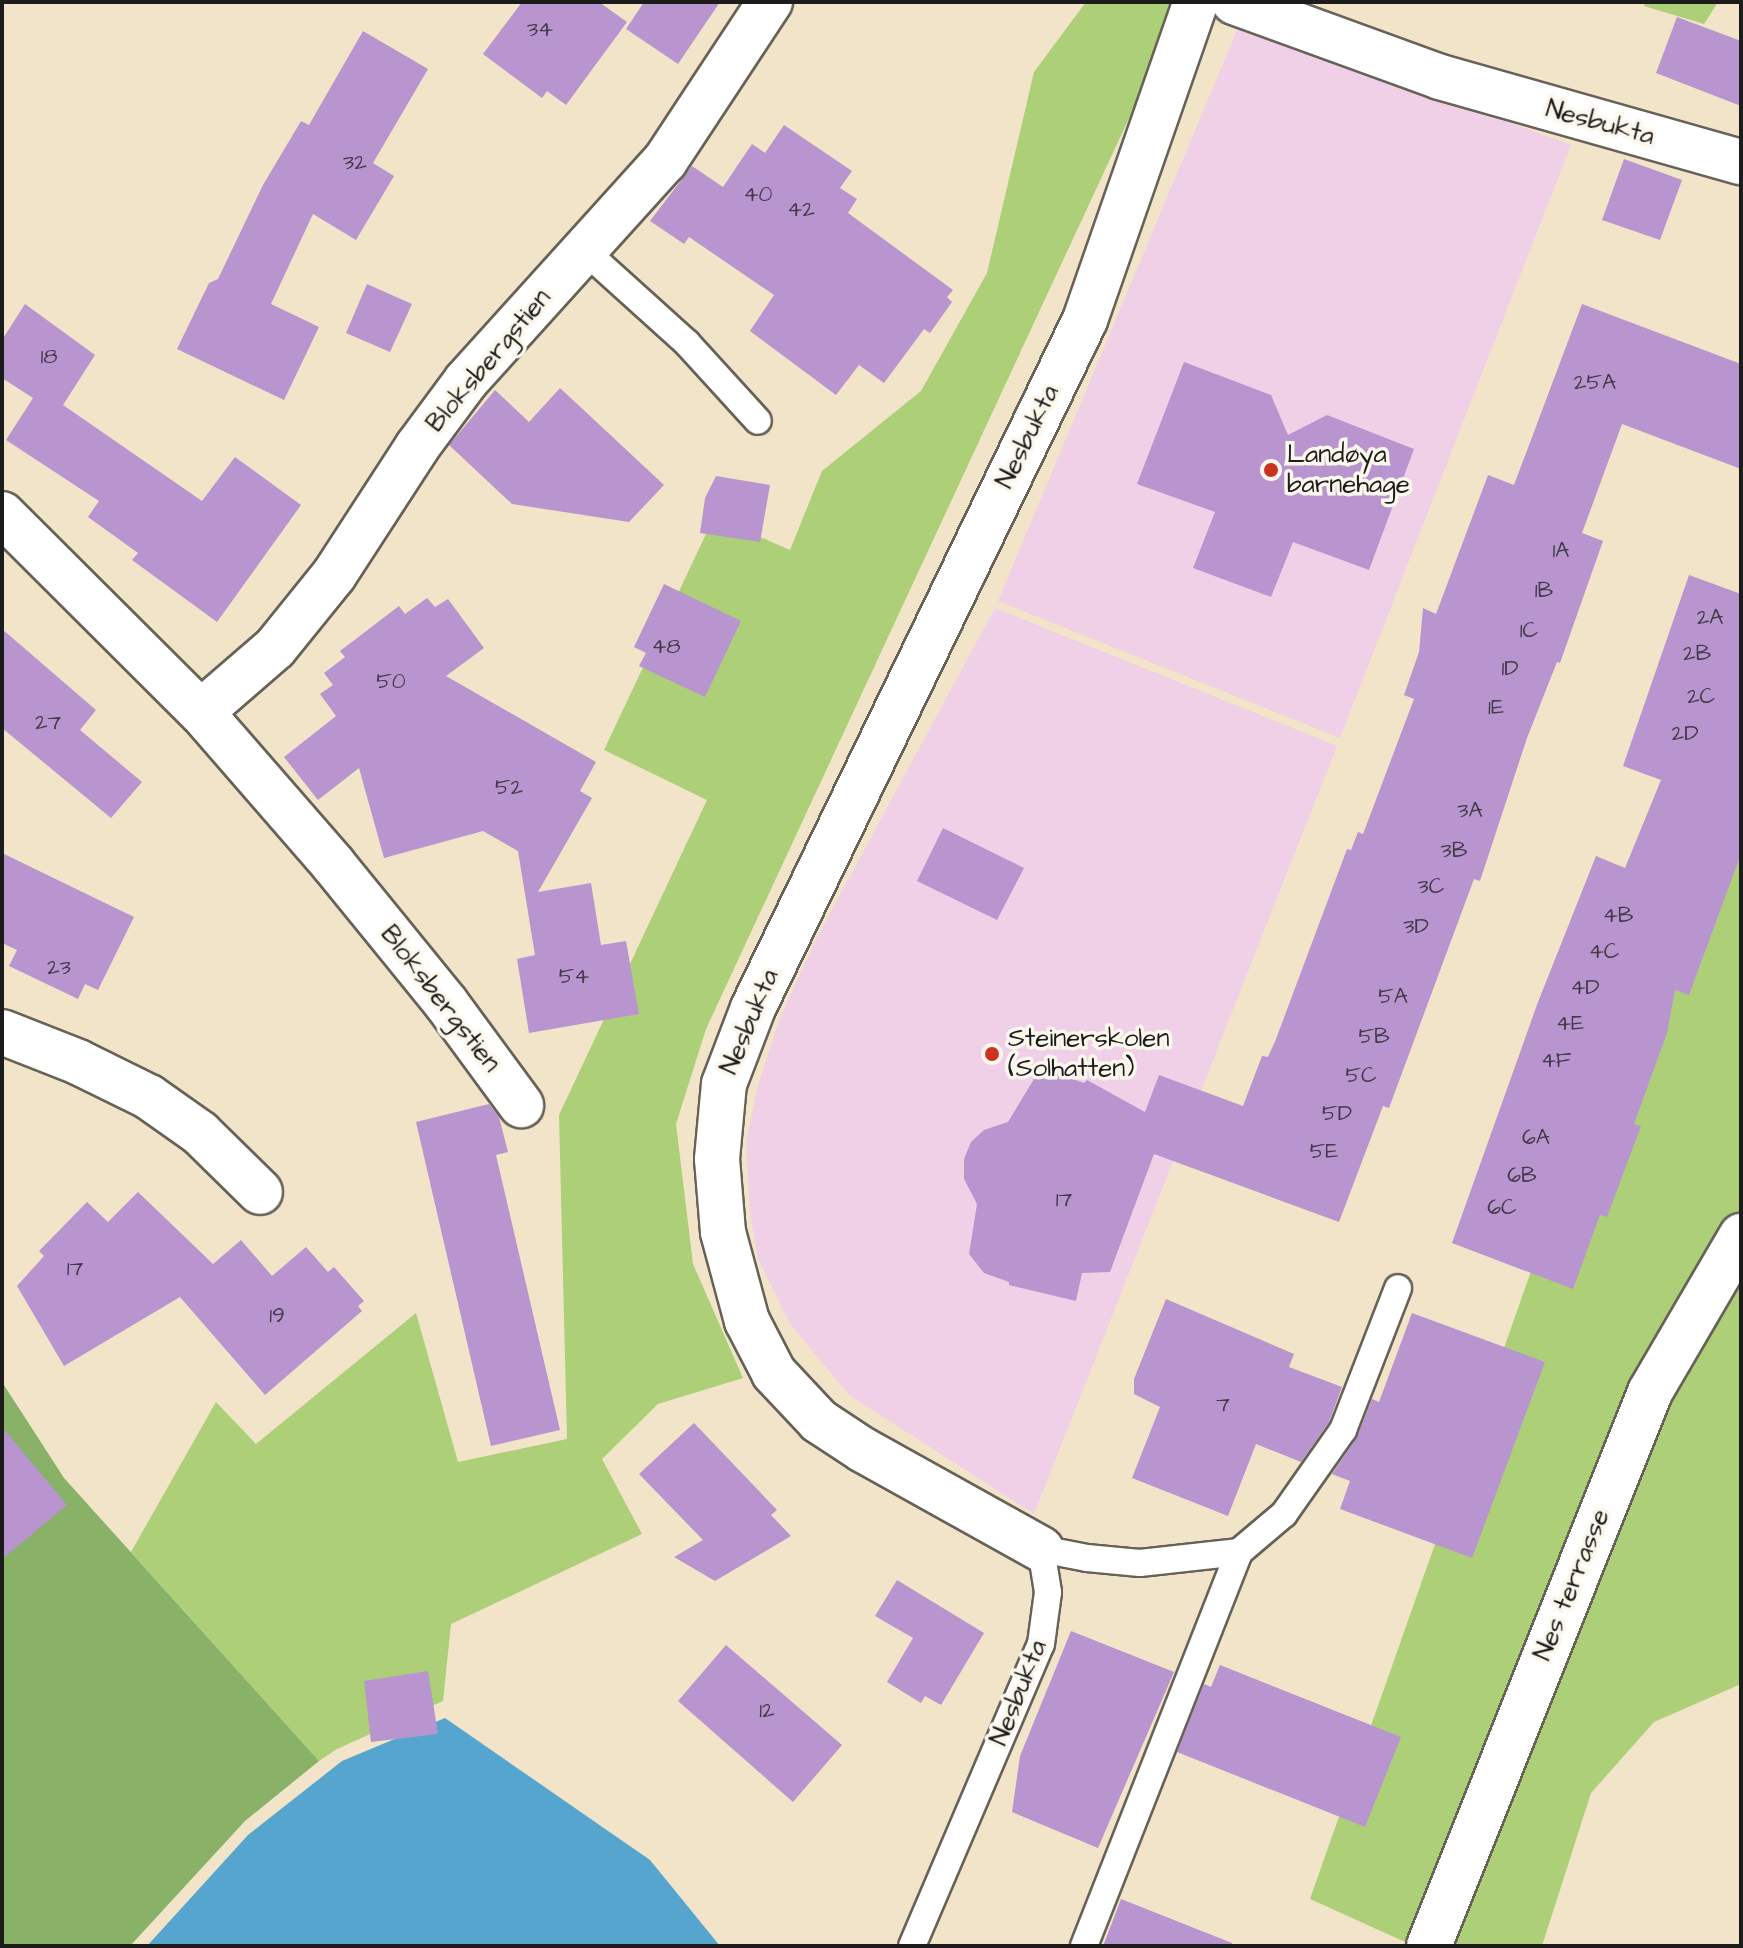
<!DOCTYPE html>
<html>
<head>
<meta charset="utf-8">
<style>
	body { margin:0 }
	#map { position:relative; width:1743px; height:1948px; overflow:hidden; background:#f2e4c8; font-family:"Architects Daughter",sans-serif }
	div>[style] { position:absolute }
	.built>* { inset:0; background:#efd0e7 }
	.green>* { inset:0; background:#accf78 }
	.forest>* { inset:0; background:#89b268 }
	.water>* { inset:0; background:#55a5cf }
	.building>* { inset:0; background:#b895cf }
	.roads { filter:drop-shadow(2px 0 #676258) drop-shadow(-2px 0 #676258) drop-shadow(0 2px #676258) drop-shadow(0 -2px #676258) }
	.lane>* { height:26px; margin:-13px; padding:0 13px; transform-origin:13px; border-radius:13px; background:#fff }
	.street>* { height:44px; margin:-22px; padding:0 22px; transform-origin:22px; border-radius:22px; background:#fff }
	.dots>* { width:22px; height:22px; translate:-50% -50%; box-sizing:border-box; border:4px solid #fbf7ec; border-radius:50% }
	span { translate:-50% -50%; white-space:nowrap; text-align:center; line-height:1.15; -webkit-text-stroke:7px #fbf7ec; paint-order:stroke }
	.number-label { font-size:22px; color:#433a49 }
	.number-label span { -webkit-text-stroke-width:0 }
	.street-label { font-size:26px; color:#1c1c1c }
	.poi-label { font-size:26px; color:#1c1c1c }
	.left { translate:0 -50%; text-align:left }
	.frame { position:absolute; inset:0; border:4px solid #1c1c1c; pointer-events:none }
</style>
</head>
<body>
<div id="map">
	<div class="built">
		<div style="clip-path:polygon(1240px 23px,1571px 145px,1340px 738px,998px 601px)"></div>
		<div style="clip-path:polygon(995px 608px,1337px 746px,1034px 1514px,849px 1395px,790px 1324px,758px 1259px,750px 1214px,746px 1143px,757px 1089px,779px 1020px,816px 939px)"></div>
	</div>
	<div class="green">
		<div style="clip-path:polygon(1086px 2px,1183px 2px,706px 1029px,676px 1124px,693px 1264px,743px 1378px,658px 1404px,602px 1459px,642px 1534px,451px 1624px,443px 1701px,337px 1749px,319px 1761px,131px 1552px,216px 1402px,256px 1444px,416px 1313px,458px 1462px,567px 1439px,559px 1115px,707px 800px,604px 750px,714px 517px,790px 550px,822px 471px,921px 391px,987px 273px,1034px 72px)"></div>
		<div style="clip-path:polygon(1646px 2px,1718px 2px,1704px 24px,1644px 6px)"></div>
		<div style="clip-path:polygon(1741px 715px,1741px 1684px,1654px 1722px,1591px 1793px,1542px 1946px,1414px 1946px,1310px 1899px,1716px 746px)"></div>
	</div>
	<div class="forest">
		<div style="clip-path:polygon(2px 1382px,64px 1478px,319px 1761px,245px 1821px,130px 1946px,2px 1946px)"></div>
	</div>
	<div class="water">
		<div style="clip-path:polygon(445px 1718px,650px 1860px,720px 1946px,147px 1946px,248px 1835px,342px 1761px)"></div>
	</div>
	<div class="building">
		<div style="clip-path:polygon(522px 2px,599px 2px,627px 22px,566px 105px,547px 91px,542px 98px,483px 54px)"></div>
		<div style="clip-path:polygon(644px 2px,720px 2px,678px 64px,626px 29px)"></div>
		<div style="clip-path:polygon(1677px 17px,1741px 41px,1741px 106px,1656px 73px)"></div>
		<div style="clip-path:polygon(363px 31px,428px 69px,373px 163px,394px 176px,356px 240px,313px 214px,271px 304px,319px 327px,284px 400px,177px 349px,209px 283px,218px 279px,263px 185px,301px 121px,309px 125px)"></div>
		<div style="clip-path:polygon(784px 125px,852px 171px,840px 188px,857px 199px,848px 213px,953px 290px,947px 297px,952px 302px,930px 333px,924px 329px,884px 383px,859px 365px,836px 395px,750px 331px,774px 295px,689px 237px,684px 244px,650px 221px,692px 166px,723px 187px,752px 144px,765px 153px)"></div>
		<div style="clip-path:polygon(1624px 159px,1682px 180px,1660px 240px,1602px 220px)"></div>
		<div style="clip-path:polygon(367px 284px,412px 304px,390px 352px,346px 333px)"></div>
		<div style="clip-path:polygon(25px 304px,95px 355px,63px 405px,202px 501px,235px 457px,301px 505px,217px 622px,132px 560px,138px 553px,88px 517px,99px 501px,6px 440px,33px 398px,2px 378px,2px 340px)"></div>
		<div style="clip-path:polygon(1582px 304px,1741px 364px,1741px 469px,1622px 424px,1582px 533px,1603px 541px,1560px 663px,1557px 662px,1527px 738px,1480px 881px,1474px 879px,1389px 1108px,1383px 1106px,1339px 1222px,1154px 1154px,1110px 1272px,1082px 1273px,1076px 1301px,1009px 1285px,1009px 1282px,984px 1273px,969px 1254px,977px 1204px,964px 1179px,964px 1159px,971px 1142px,984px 1130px,1008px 1122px,1034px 1079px,1053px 1072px,1084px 1083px,1087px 1080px,1145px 1112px,1159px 1075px,1243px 1106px,1262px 1056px,1268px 1057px,1276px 1039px,1347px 849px,1351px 850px,1358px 832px,1363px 834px,1414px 699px,1404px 695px,1419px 652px,1423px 608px,1436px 614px,1488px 475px,1514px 485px)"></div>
		<div style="clip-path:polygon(1184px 362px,1271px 395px,1288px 435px,1327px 415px,1414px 449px,1369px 570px,1293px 542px,1271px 597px,1193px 568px,1215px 512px,1137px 484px)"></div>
		<div style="clip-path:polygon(560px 388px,664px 485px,629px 522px,512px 504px,449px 445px,495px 390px,529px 422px)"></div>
		<div style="clip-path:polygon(716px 476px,770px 485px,760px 542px,700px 533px,705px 498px)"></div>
		<div style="clip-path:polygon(1689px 575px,1741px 594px,1741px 854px,1689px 995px,1675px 990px,1667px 1033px,1634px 1124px,1641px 1126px,1607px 1217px,1600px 1215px,1573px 1289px,1452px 1243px,1538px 1002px,1596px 856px,1625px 868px,1661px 780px,1623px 766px)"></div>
		<div style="clip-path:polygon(664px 584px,741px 621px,705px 697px,639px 666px,646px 653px,634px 647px)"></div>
		<div style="clip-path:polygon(427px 598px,435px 607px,448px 599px,484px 648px,446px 676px,596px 762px,580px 791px,592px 798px,538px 892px,591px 883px,601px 945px,626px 941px,639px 1014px,529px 1033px,517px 959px,535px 955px,518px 851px,483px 831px,384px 858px,359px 768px,318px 800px,284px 757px,336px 716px,320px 694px,333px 685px,324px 673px,345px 657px,340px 651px,399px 606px,405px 614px)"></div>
		<div style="clip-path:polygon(2px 629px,96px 710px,80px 730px,142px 782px,111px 818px,2px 728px)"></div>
		<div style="clip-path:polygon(943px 828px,1024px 868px,997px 920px,917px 881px)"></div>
		<div style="clip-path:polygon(2px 853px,134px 917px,98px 990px,85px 984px,78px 999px,9px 966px,17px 950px,2px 943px)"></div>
		<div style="clip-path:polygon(489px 1104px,499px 1117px,508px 1152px,496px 1155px,560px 1430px,491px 1446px,416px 1122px)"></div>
		<div style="clip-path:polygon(138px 1192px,213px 1264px,241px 1240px,272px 1276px,306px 1247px,328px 1272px,334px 1267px,364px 1301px,358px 1306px,362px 1311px,265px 1395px,180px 1297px,64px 1366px,17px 1286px,44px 1256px,39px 1251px,87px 1202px,108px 1222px)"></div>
		<div style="clip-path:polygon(1166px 1299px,1294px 1354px,1289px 1367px,1342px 1387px,1329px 1422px,1301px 1462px,1256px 1444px,1228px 1516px,1132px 1478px,1160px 1407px,1134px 1394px,1134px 1379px)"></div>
		<div style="clip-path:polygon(1412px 1313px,1545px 1362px,1472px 1558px,1340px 1509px,1350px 1481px,1332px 1474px,1356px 1439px,1372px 1399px,1379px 1402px)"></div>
		<div style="clip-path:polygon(694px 1423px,777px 1510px,771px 1515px,791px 1536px,715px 1581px,674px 1557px,703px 1540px,639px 1474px)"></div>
		<div style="clip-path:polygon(2px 1427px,67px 1505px,2px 1559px)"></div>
		<div style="clip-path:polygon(897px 1580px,984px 1633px,941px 1705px,925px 1696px,921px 1703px,887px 1682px,913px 1638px,875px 1616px)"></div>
		<div style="clip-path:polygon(1071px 1631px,1174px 1672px,1098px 1848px,1012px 1812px,1020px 1756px)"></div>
		<div style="clip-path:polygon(726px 1645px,842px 1745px,793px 1802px,678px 1701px)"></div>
		<div style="clip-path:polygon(1220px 1665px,1401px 1737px,1365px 1827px,1177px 1752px,1204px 1684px,1211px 1687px)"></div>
		<div style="clip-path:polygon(428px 1671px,438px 1734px,371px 1742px,364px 1681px)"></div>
		<div style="clip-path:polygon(1121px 1899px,1232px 1943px,1232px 1946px,1103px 1946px)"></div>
	</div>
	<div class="roads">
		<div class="lane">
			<div style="left:584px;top:250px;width:139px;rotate:42.1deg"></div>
			<div style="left:687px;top:343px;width:105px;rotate:47.7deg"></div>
			<div style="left:912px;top:1946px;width:328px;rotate:-66.9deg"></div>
			<div style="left:1041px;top:1644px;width:52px;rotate:-82.3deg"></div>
			<div style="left:1048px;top:1592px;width:44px;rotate:-99.2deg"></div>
			<div style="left:1041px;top:1549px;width:47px;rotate:11.1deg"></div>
			<div style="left:1087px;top:1558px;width:53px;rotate:5.4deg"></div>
			<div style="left:1140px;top:1563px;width:100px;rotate:-6.3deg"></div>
			<div style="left:1239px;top:1552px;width:59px;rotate:-40.2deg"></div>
			<div style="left:1284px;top:1514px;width:103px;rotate:-54.9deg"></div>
			<div style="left:1343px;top:1430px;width:152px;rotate:-68.8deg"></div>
			<div style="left:1084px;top:1946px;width:423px;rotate:-68.5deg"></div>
		</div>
		<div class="street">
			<div style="left:1234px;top:2px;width:219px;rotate:20deg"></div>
			<div style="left:1440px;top:77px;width:313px;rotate:15.8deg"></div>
			<div style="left:2px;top:514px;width:281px;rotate:44.9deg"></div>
			<div style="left:201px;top:712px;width:98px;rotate:-40.9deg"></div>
			<div style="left:275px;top:648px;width:94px;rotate:-51.1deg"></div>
			<div style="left:334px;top:575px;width:153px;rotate:-57deg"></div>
			<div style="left:417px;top:447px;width:82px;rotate:-53.4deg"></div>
			<div style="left:466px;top:381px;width:297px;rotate:-47.9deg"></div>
			<div style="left:665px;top:161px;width:191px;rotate:-56.6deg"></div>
			<div style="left:201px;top:712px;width:201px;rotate:49deg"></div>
			<div style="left:333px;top:864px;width:179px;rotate:50.9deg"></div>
			<div style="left:446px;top:1003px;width:127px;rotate:53.7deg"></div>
			<div style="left:2px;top:1032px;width:82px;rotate:21.5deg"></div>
			<div style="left:78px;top:1062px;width:79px;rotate:26.2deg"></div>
			<div style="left:149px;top:1097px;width:62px;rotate:35.2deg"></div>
			<div style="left:200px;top:1133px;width:84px;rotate:44.5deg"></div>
			<div style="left:1041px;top:1549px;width:204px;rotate:-150.9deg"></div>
			<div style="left:863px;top:1450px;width:53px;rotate:-146.6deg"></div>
			<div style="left:819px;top:1421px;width:66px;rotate:-133.2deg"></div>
			<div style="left:774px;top:1373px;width:59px;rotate:-117.4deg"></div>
			<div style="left:747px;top:1321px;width:92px;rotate:-105.1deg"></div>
			<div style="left:723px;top:1232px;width:73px;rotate:-94.7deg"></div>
			<div style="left:717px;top:1159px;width:75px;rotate:-84.7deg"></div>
			<div style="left:724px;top:1084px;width:81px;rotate:-69.1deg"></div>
			<div style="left:753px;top:1008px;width:764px;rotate:-64.24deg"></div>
			<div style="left:1085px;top:320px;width:337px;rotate:-70.8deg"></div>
			<div style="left:1429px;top:1946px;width:596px;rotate:-68.25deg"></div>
			<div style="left:1650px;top:1392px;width:181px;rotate:-59.7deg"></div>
		</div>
	</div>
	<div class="dots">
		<div style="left:1271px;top:470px;background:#c8321e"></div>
		<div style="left:992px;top:1054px;background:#c8321e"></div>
	</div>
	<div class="number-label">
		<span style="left:540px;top:30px">34</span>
		<span style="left:355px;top:163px">32</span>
		<span style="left:758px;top:195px">40</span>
		<span style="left:801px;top:210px">42</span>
		<span style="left:49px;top:357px">18</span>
		<span style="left:1595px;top:383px">25A</span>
		<span style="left:1561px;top:551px">1A</span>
		<span style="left:1544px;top:591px">1B</span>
		<span style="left:1710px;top:618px">2A</span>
		<span style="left:1529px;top:631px">1C</span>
		<span style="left:666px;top:647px">48</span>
		<span style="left:1697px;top:654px">2B</span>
		<span style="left:1510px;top:669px">1D</span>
		<span style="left:391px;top:682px">50</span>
		<span style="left:1701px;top:697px">2C</span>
		<span style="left:1496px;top:708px">1E</span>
		<span style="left:48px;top:723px">27</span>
		<span style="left:1685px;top:734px">2D</span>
		<span style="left:509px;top:788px">52</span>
		<span style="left:1470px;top:811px">3A</span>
		<span style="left:1454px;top:851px">3B</span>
		<span style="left:1431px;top:887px">3C</span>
		<span style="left:1618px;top:916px">4B</span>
		<span style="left:1416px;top:927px">3D</span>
		<span style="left:1604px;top:952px">4C</span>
		<span style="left:59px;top:968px">23</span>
		<span style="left:574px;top:977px">54</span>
		<span style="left:1585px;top:988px">4D</span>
		<span style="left:1393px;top:997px">5A</span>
		<span style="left:1570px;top:1024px">4E</span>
		<span style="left:1374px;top:1037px">5B</span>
		<span style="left:1556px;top:1061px">4F</span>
		<span style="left:1361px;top:1076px">5C</span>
		<span style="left:1337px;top:1114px">5D</span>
		<span style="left:1536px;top:1138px">6A</span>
		<span style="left:1324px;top:1152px">5E</span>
		<span style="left:1522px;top:1176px">6B</span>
		<span style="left:1064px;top:1200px">17</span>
		<span style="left:1502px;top:1208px">6C</span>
		<span style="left:75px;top:1269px">17</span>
		<span style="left:277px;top:1316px">19</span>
		<span style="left:1223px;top:1405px">7</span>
		<span style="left:767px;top:1711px">12</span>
	</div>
	<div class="street-label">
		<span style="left:1600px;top:123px;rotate:15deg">Nesbukta</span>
		<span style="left:489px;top:361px;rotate:-50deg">Bloksbergstien</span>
		<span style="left:1028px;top:437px;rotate:-64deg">Nesbukta</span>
		<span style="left:440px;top:999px;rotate:52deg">Bloksbergstien</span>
		<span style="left:750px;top:1022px;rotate:-67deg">Nesbukta</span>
		<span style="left:1572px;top:1585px;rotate:-68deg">Nes terrasse</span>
		<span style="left:1019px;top:1693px;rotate:-68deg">Nesbukta</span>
	</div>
	<div class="poi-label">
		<span class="left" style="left:1287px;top:470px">Landøya<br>barnehage</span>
		<span class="left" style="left:1008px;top:1054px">Steinerskolen<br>(Solhatten)</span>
	</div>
	<div class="frame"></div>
</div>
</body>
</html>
